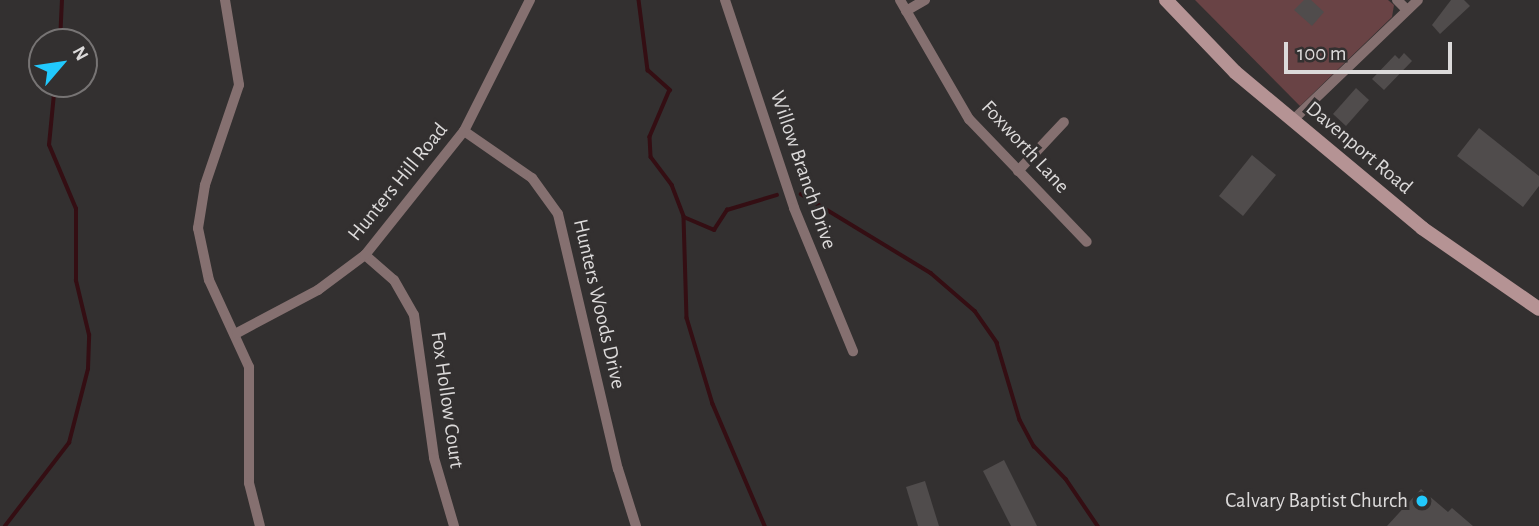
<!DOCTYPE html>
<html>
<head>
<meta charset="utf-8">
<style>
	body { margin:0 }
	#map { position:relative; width:1539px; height:526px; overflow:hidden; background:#333030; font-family:"Alegreya Sans",sans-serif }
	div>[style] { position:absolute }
	.green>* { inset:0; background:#694345 }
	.stream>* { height:3.5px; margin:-1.75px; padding:0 1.75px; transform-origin:1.75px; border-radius:1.75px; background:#340e13 }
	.building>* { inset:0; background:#504c4c }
	.street>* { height:10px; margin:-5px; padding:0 5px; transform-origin:5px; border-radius:5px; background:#857070 }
	.secondary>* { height:14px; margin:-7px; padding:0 7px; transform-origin:7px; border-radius:7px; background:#b59394 }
	.dots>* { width:19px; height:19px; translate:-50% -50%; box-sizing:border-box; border:4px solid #333030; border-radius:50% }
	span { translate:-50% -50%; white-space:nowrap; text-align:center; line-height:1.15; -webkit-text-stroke:6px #333030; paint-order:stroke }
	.street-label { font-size:21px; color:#dcdada }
	.poi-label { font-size:21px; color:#dcdada }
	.right { translate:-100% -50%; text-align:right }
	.north { position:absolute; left:28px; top:28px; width:70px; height:70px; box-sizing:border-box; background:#333030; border:2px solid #777474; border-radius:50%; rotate:61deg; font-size:19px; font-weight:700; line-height:28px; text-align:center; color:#dcdada }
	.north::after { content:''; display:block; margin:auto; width:24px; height:32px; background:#21c9fd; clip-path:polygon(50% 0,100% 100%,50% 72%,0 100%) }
	.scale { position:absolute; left:1284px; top:42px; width:168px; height:32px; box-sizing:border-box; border:4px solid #dcdada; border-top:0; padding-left:9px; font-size:21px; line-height:24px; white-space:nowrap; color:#dcdada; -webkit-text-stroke:5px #333030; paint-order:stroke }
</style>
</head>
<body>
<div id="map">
	<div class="green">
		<div style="clip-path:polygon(1195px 0,1388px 0,1394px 5px,1392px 17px,1300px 106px)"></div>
	</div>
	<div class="stream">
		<div style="left:639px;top:0;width:71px;rotate:82.7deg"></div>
		<div style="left:648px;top:70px;width:30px;rotate:42deg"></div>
		<div style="left:670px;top:90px;width:51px;rotate:113.1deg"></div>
		<div style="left:650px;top:137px;width:20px;rotate:87deg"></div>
		<div style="left:651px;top:157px;width:35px;rotate:53deg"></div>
		<div style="left:672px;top:185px;width:34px;rotate:69deg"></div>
		<div style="left:684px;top:217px;width:101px;rotate:88.3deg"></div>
		<div style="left:687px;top:318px;width:90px;rotate:73.2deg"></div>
		<div style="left:713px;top:404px;width:133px;rotate:66.9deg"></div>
		<div style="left:60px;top:42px;width:42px;rotate:-87.3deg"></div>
		<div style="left:801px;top:194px;width:152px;rotate:31.3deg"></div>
		<div style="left:931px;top:273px;width:58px;rotate:40.8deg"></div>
		<div style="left:975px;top:311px;width:39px;rotate:55deg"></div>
		<div style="left:997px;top:343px;width:80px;rotate:73.4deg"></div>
		<div style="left:1020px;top:420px;width:30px;rotate:62deg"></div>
		<div style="left:1034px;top:446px;width:46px;rotate:45.9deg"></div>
		<div style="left:1066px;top:479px;width:57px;rotate:55.8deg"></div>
		<div style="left:684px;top:217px;width:33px;rotate:23deg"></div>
		<div style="left:714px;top:230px;width:24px;rotate:-57deg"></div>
		<div style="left:727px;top:210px;width:52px;rotate:-16.7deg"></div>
		<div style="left:5px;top:526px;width:105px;rotate:-52.4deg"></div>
		<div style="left:69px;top:443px;width:76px;rotate:-75.6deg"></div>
		<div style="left:88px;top:369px;width:34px;rotate:-88deg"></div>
		<div style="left:89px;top:335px;width:56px;rotate:-103.5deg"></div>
		<div style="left:76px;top:281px;width:72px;rotate:-90deg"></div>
		<div style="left:76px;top:209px;width:69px;rotate:-112.9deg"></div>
		<div style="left:49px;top:145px;width:61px;rotate:-84.4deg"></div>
	</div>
	<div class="building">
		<div style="clip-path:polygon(1304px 0,1311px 0,1324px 12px,1312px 26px,1294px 10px)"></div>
		<div style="clip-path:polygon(1451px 0,1464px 0,1470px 6px,1440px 34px,1432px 25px)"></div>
		<div style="clip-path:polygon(1404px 53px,1412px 61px,1384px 90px,1372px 79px,1395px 55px,1399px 59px)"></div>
		<div style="clip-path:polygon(1356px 88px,1369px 100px,1346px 126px,1333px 114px)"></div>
		<div style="clip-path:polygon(1479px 128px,1539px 176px,1539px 186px,1523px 207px,1457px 156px)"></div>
		<div style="clip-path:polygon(1252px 155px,1276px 175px,1243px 216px,1219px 196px)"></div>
		<div style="clip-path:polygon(1004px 460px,1037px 526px,1011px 526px,983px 471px)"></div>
		<div style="clip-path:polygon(925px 481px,939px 526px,918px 526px,906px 487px)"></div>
		<div style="clip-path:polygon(1421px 489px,1448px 512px,1452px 508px,1473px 526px,1387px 526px)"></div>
	</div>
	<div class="street">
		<div style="left:225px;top:0;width:86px;rotate:80.6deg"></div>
		<div style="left:239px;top:85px;width:106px;rotate:108.8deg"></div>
		<div style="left:205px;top:185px;width:44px;rotate:99.2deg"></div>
		<div style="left:198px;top:228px;width:53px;rotate:78.1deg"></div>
		<div style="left:209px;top:280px;width:96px;rotate:65.3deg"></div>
		<div style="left:249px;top:367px;width:116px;rotate:90deg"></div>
		<div style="left:249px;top:483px;width:44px;rotate:75.7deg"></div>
		<div style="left:725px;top:0;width:219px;rotate:71.6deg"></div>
		<div style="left:794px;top:208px;width:155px;rotate:67.6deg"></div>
		<div style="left:900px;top:0;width:138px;rotate:59.9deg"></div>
		<div style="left:969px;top:119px;width:170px;rotate:46.2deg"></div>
		<div style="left:1397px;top:0;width:14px;rotate:45deg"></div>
		<div style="left:906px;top:11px;width:22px;rotate:-30deg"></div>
		<div style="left:1293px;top:120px;width:173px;rotate:-43.8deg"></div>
		<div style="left:464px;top:131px;width:83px;rotate:34.7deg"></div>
		<div style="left:532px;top:178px;width:44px;rotate:54.2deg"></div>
		<div style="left:558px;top:214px;width:262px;rotate:76.8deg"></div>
		<div style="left:618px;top:469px;width:60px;rotate:72.5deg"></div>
		<div style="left:1018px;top:171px;width:67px;rotate:-46.8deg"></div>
		<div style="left:365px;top:255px;width:38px;rotate:41deg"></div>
		<div style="left:394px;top:280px;width:40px;rotate:60.3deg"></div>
		<div style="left:414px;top:315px;width:144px;rotate:82deg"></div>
		<div style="left:434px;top:458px;width:71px;rotate:73.6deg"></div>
		<div style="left:237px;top:333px;width:92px;rotate:-28deg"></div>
		<div style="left:318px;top:290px;width:59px;rotate:-36.7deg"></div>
		<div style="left:365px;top:255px;width:159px;rotate:-51.4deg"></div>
		<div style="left:464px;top:131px;width:147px;rotate:-63.3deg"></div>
	</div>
	<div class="secondary">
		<div style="left:1166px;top:0;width:100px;rotate:46.2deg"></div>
		<div style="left:1235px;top:72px;width:244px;rotate:39.8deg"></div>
		<div style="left:1422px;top:228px;width:142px;rotate:34.7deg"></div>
	</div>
	<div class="dots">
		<div style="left:1422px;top:501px;background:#21c9fd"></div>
	</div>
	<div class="street-label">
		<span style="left:1025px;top:147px;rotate:47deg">Foxworth Lane</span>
		<span style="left:1359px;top:148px;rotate:40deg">Davenport Road</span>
		<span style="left:803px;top:170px;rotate:71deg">Willow Branch Drive</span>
		<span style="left:398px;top:182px;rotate:-51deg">Hunters Hill Road</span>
		<span style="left:599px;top:304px;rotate:77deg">Hunters Woods Drive</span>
		<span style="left:447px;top:400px;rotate:82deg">Fox Hollow Court</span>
	</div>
	<div class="poi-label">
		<span class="right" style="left:1408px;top:501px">Calvary Baptist Church</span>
	</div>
	<div class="north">N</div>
	<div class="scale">100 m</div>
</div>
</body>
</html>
